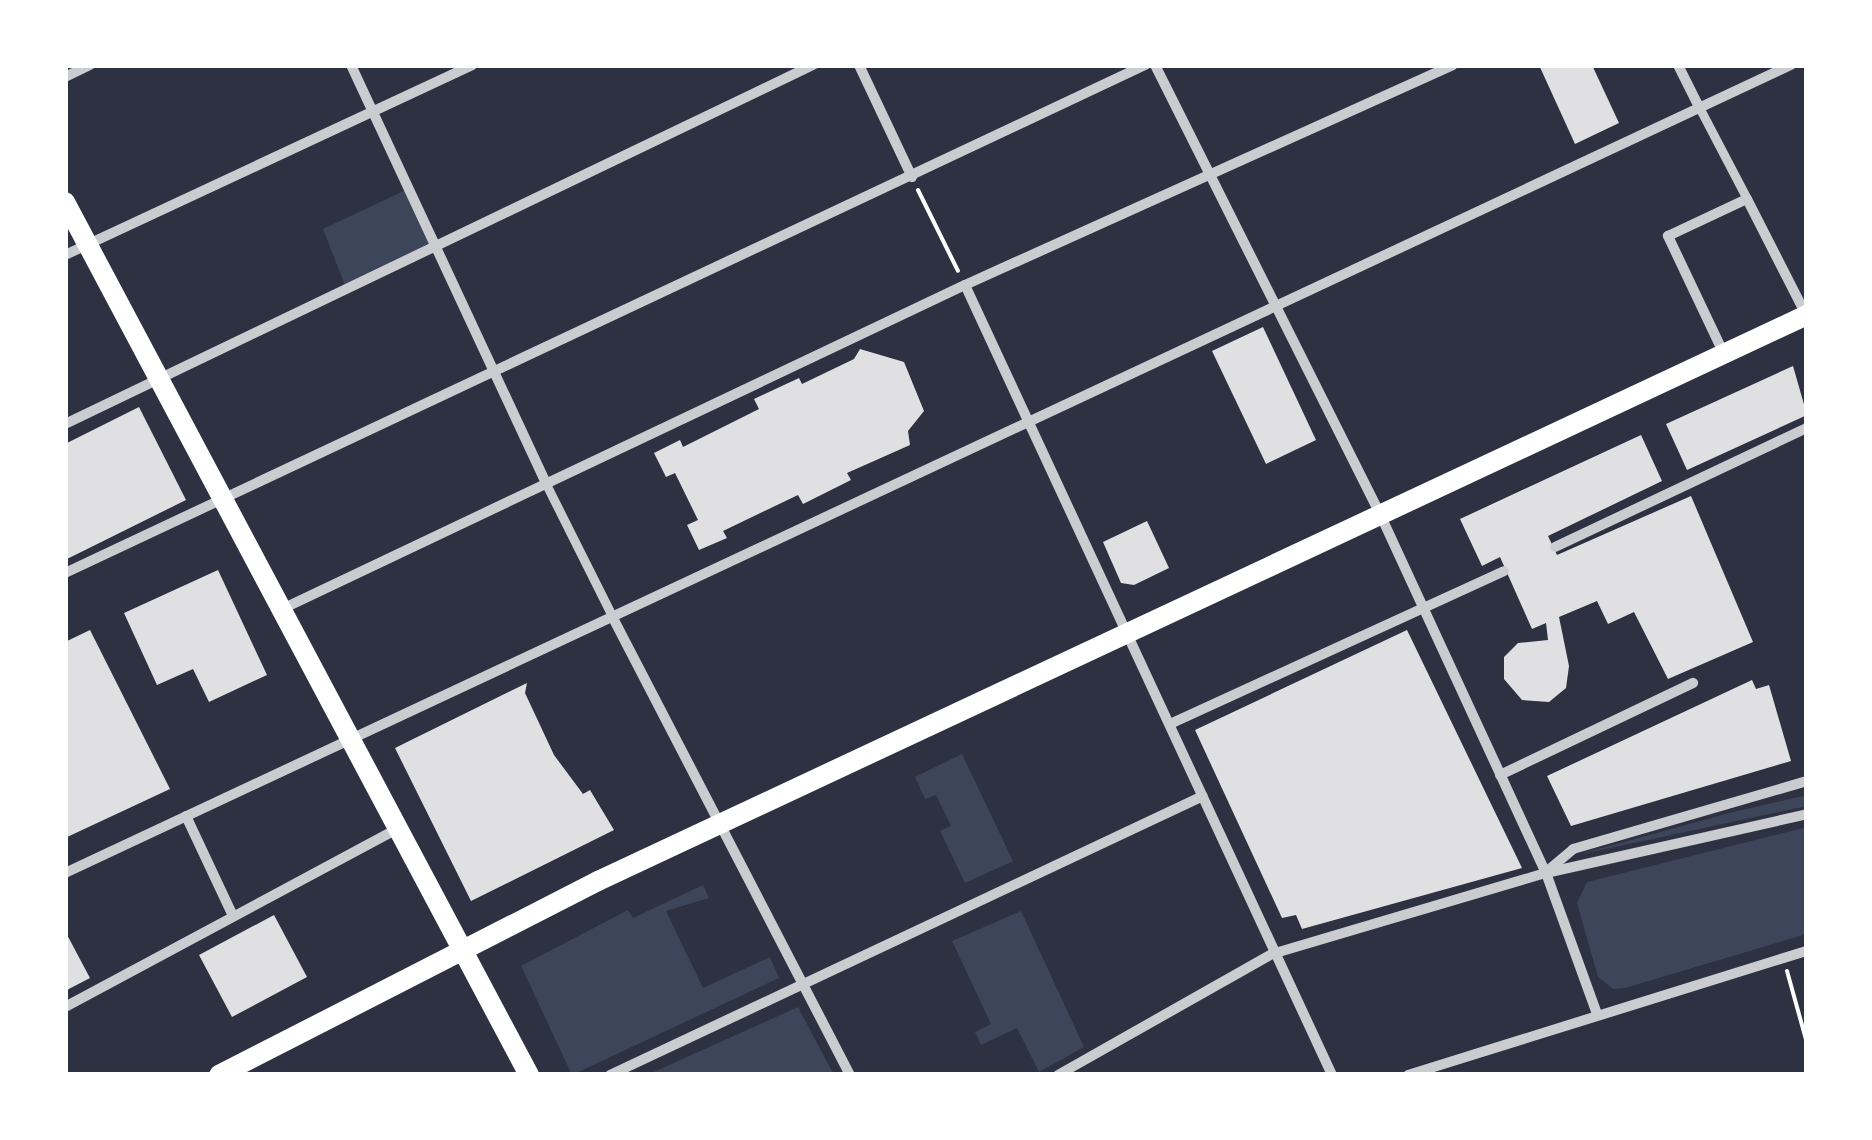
<!DOCTYPE html>
<html>
<head>
<meta charset="utf-8">
<style>
	body { margin:0 }
	#map { position:relative; width:1872px; height:1140px; overflow:hidden; background:#2d3142; font-family:"Exo 2",sans-serif }
	div>[style] { position:absolute }
	.green>* { inset:0; background:#3c4559 }
	.building>* { inset:0; background:#e0e0e3 }
	.path>* { height:4px; margin:-2px; padding:0 2px; transform-origin:2px; border-radius:2px; background:#fff }
	.pedestrian>* { height:9px; margin:-4.5px; padding:0 4.5px; transform-origin:4.5px; border-radius:4.5px; background:#caccd0 }
	.minor>* { height:10px; margin:-5px; padding:0 5px; transform-origin:5px; border-radius:5px; background:#caccd0 }
	.primary>* { height:20px; margin:-10px; padding:0 10px; transform-origin:10px; border-radius:10px; background:#fff }
	span { translate:-50% -50%; white-space:nowrap; text-align:center; line-height:1.15; -webkit-text-stroke:10px #fff; paint-order:stroke }
	.frame { position:absolute; inset:0; border:68px solid #fff; pointer-events:none }
</style>
</head>
<body>
<div id="map">
	<div class="green">
		<div style="clip-path:polygon(410px 188px,435px 245px,346px 288px,323px 229px)"></div>
		<div style="clip-path:polygon(962px 754px,1013px 861px,965px 883px,940px 831px,951px 826px,936px 795px,925px 799px,915px 777px)"></div>
		<div style="clip-path:polygon(1807px 795px,1807px 806px,1573px 856px,1729px 813px)"></div>
		<div style="clip-path:polygon(1807px 827px,1807px 934px,1625px 988px,1613px 989px,1598px 977px,1577px 903px,1587px 882px)"></div>
		<div style="clip-path:polygon(703px 885px,709px 898px,666px 911px,703px 988px,770px 957px,779px 978px,572px 1075px,521px 966px,628px 910px,633px 918px)"></div>
		<div style="clip-path:polygon(1021px 911px,1084px 1047px,1039px 1072px,1017px 1028px,981px 1045px,975px 1032px,991px 1024px,952px 941px)"></div>
		<div style="clip-path:polygon(798px 1007px,834px 1075px,647px 1075px)"></div>
	</div>
	<div class="building">
		<div style="clip-path:polygon(1539px 65px,1592px 65px,1619px 123px,1575px 144px)"></div>
		<div style="clip-path:polygon(1263px 327px,1316px 440px,1266px 464px,1212px 351px)"></div>
		<div style="clip-path:polygon(860px 349px,904px 362px,924px 411px,908px 431px,910px 445px,847px 473px,851px 480px,803px 504px,798px 495px,723px 531px,727px 538px,699px 550px,687px 525px,698px 520px,675px 473px,666px 477px,654px 453px,680px 440px,683px 447px,759px 409px,754px 399px,799px 378px,802px 384px,854px 359px)"></div>
		<div style="clip-path:polygon(1793px 366px,1807px 415px,1687px 470px,1666px 424px)"></div>
		<div style="clip-path:polygon(139px 407px,186px 500px,65px 560px,65px 444px)"></div>
		<div style="clip-path:polygon(1641px 435px,1662px 481px,1548px 536px,1557px 555px,1691px 496px,1753px 642px,1668px 679px,1634px 612px,1608px 624px,1597px 601px,1559px 617px,1569px 666px,1566px 688px,1549px 702px,1522px 700px,1504px 679px,1504px 657px,1518px 643px,1548px 640px,1546px 623px,1532px 629px,1500px 557px,1482px 566px,1460px 519px)"></div>
		<div style="clip-path:polygon(1147px 521px,1169px 568px,1134px 585px,1121px 583px,1103px 542px)"></div>
		<div style="clip-path:polygon(218px 570px,267px 675px,209px 702px,193px 669px,157px 685px,124px 613px)"></div>
		<div style="clip-path:polygon(90px 630px,170px 789px,65px 838px,65px 642px)"></div>
		<div style="clip-path:polygon(1407px 630px,1522px 868px,1302px 929px,1296px 915px,1282px 918px,1195px 730px)"></div>
		<div style="clip-path:polygon(1752px 680px,1756px 689px,1769px 685px,1791px 761px,1571px 826px,1547px 776px)"></div>
		<div style="clip-path:polygon(527px 683px,525px 693px,554px 755px,583px 794px,590px 790px,614px 830px,471px 901px,395px 748px)"></div>
		<div style="clip-path:polygon(274px 915px,307px 977px,232px 1017px,199px 955px)"></div>
		<div style="clip-path:polygon(65px 931px,90px 978px,65px 991px)"></div>
	</div>
	<div class="path">
		<div style="left:918px;top:190px;width:90px;rotate:63.7deg"></div>
		<div style="left:1787px;top:971px;width:75px;rotate:74.5deg"></div>
	</div>
	<div class="pedestrian">
		<div style="left:1699px;top:107px;width:104px;rotate:62.4deg"></div>
		<div style="left:546px;top:484px;width:150px;rotate:63.4deg"></div>
	</div>
	<div class="minor">
		<div style="left:351px;top:65px;width:462px;rotate:65deg"></div>
		<div style="left:859px;top:65px;width:124px;rotate:64.7deg"></div>
		<div style="left:1155px;top:65px;width:502px;rotate:63.38deg"></div>
		<div style="left:1380px;top:514px;width:396px;rotate:65.2deg"></div>
		<div style="left:1546px;top:873px;width:150px;rotate:70.1deg"></div>
		<div style="left:1678px;top:65px;width:47px;rotate:63.4deg"></div>
		<div style="left:65px;top:77px;width:28px;rotate:-26deg"></div>
		<div style="left:65px;top:255px;width:449px;rotate:-25deg"></div>
		<div style="left:965px;top:285px;width:871px;rotate:65.08deg"></div>
		<div style="left:1724px;top:354px;width:131px;rotate:-115.4deg"></div>
		<div style="left:1668px;top:236px;width:87px;rotate:-25.1deg"></div>
		<div style="left:1747px;top:199px;width:130px;rotate:63deg"></div>
		<div style="left:65px;top:424px;width:830px;rotate:-25.64deg"></div>
		<div style="left:1555px;top:547px;width:279px;rotate:-25.3deg"></div>
		<div style="left:65px;top:573px;width:1194px;rotate:-25.19deg"></div>
		<div style="left:280px;top:610px;width:758px;rotate:-25.38deg"></div>
		<div style="left:965px;top:285px;width:535px;rotate:-24.27deg"></div>
		<div style="left:613px;top:618px;width:515px;rotate:62.59deg"></div>
		<div style="left:1170px;top:724px;width:367px;rotate:-24.6deg"></div>
		<div style="left:1500px;top:775px;width:214px;rotate:-25.5deg"></div>
		<div style="left:186px;top:816px;width:110px;rotate:64.8deg"></div>
		<div style="left:1546px;top:872px;width:35px;rotate:-40deg"></div>
		<div style="left:1573px;top:849px;width:244px;rotate:-16.2deg"></div>
		<div style="left:65px;top:873px;width:1906px;rotate:-25.09deg"></div>
		<div style="left:65px;top:1007px;width:374px;rotate:-28.2deg"></div>
		<div style="left:610px;top:1075px;width:655px;rotate:-25.2deg"></div>
		<div style="left:1058px;top:1075px;width:246px;rotate:-29.5deg"></div>
		<div style="left:1272px;top:954px;width:286px;rotate:-16.5deg"></div>
		<div style="left:1546px;top:873px;width:268px;rotate:-12.7deg"></div>
		<div style="left:1408px;top:1075px;width:418px;rotate:-17.3deg"></div>
	</div>
	<div class="primary">
		<div style="left:65px;top:202px;width:989px;rotate:62.01deg"></div>
		<div style="left:219px;top:1075px;width:426px;rotate:-27.1deg"></div>
		<div style="left:598px;top:881px;width:1335px;rotate:-25.09deg"></div>
	</div>
	<div class="frame"></div>
</div>
</body>
</html>
